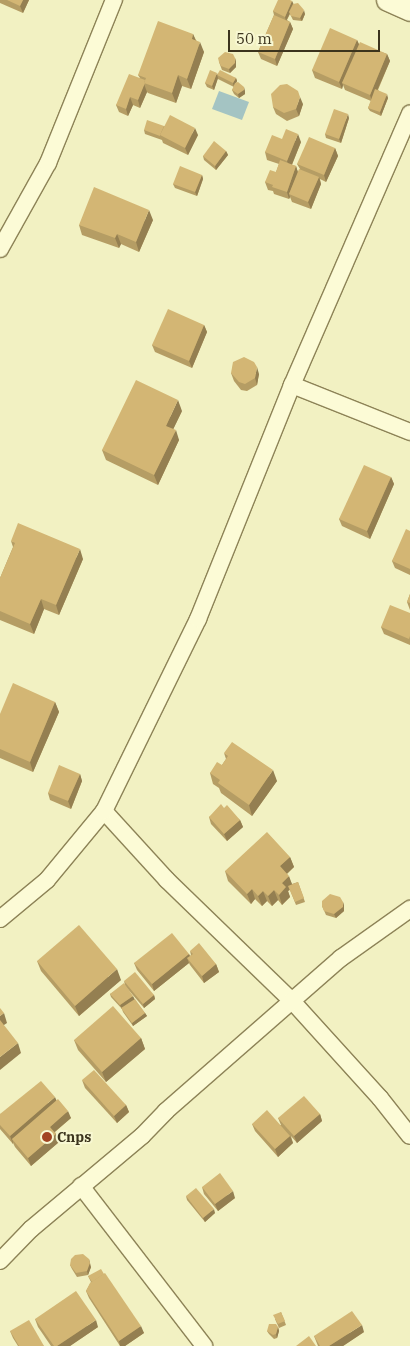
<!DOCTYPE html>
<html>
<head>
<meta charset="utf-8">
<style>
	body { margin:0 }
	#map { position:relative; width:410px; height:1346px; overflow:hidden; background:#f2f1c2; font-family:"IBM Plex Serif",serif }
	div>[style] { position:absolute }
	.water>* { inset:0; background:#a4c4c3 }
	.roads { filter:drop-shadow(1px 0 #8d8357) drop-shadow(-1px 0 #8d8357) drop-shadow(0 1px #8d8357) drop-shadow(0 -1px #8d8357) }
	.street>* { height:16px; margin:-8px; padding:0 8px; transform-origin:8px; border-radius:8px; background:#fcfbd6 }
	.secondary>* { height:22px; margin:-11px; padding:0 11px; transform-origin:11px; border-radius:11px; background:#fcfbd6 }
	.wall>* { inset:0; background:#b59d64 }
	.shaded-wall>* { inset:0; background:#947f51 }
	.building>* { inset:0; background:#d3b674 }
	.dots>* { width:14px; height:14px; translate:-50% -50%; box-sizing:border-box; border:2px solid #f8f8d2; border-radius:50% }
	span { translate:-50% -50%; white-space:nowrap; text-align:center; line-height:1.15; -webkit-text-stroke:4px #f8f8d2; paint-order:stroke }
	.poi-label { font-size:14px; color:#3c341d; font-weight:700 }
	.left { translate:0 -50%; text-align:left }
	.scale { position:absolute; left:228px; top:30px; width:152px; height:22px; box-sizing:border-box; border:2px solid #3c341d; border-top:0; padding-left:6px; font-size:15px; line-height:18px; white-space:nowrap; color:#3c341d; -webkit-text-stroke:4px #f8f8d2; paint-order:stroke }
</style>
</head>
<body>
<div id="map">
	<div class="water">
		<div style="clip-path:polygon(219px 91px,249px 102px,242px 120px,212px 109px)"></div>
	</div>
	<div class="roads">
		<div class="street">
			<div style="left:0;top:249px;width:98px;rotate:-60.8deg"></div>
			<div style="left:48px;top:163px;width:176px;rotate:-68deg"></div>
			<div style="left:292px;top:385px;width:127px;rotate:21.7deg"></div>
			<div style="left:104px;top:811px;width:93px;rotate:47.6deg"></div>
			<div style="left:167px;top:880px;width:175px;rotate:44.1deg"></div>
			<div style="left:293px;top:1002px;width:130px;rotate:47.8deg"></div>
			<div style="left:380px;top:1098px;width:48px;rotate:51.7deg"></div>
			<div style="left:0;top:919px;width:61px;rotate:-39.7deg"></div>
			<div style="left:47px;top:880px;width:89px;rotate:-50.4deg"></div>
			<div style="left:104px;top:811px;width:214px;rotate:-63.9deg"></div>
			<div style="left:198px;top:619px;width:252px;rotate:-68.1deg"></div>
			<div style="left:292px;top:385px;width:296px;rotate:-66.5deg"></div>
			<div style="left:81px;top:1186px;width:202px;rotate:52.4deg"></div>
			<div style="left:0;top:1261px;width:45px;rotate:-45.9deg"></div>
			<div style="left:31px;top:1229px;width:145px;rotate:-40deg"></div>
			<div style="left:142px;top:1136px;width:35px;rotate:-46deg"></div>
			<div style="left:166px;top:1111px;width:232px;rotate:-41.2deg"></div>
			<div style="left:341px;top:958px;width:85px;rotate:-35.4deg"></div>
		</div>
		<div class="secondary">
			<div style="left:388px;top:0;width:24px;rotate:24deg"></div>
		</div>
	</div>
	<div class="wall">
		<div style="clip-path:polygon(0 0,29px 0,23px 13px,0 3px)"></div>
		<div style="clip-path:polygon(292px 1px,293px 4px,305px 14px,302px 21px,293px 20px,290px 14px,287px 20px,290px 22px,293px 29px,277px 66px,261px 59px,258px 52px,274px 15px,273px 11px)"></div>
		<div style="clip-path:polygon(193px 34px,196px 40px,204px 52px,191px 89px,182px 86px,176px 103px,148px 93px,147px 92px,140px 108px,133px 105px,128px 116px,119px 112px,116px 105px,140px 78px,138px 75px)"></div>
		<div style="clip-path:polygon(357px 40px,359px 44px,387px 54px,390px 61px,378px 90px,388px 98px,381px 116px,370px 111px,368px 108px,371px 101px,345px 90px,343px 85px,342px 89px,315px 78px,312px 70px)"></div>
		<div style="clip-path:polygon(235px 58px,236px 62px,236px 67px,230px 73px,222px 70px,219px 62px)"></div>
		<div style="clip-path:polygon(218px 74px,236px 78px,237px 81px,236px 83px,245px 91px,245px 94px,239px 98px,234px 94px,232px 90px,234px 87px,218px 79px,218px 78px,214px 90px,207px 87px,205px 83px)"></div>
		<div style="clip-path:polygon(303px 104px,299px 116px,287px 121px,276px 114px,273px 107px)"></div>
		<div style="clip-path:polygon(349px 118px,341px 143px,326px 138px,325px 134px)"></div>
		<div style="clip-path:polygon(164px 126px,198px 135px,188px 155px,163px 143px,162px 140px,145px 134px,144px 130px)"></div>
		<div style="clip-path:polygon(282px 139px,301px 142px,292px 165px,296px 166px,298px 172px,300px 169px,297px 164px,335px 148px,338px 156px,326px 182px,320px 179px,321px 184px,311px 209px,292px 202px,290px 197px,289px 199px,274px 194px,273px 191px,268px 190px,265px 182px,276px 172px,279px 164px,267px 160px,265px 152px)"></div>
		<div style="clip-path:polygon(226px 151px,228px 155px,216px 170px,204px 160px,203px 156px)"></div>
		<div style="clip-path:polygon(202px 175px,203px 179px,197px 196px,175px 188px,173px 184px)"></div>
		<div style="clip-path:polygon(153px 220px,139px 252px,121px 244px,119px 248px,82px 235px,79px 225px)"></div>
		<div style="clip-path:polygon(204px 325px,207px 332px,192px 368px,155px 352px,152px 345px)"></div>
		<div style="clip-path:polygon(231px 373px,259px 374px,257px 385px,247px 391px,241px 390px,234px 381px)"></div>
		<div style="clip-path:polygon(182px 411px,173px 429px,179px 440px,158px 485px,106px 460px,102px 450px)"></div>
		<div style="clip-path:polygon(391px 477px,394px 484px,370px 539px,342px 526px,339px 519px)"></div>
		<div style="clip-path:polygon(410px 531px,410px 575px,395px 568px,392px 561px)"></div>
		<div style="clip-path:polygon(11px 541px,83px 559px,59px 615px,44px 609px,34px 634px,0 620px,0 578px,13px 547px)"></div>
		<div style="clip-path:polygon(410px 594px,410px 610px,407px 602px)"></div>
		<div style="clip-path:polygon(410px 613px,410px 645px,384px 634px,381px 627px)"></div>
		<div style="clip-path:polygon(55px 702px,59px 712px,33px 772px,0 758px,0 714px)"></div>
		<div style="clip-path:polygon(224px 753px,277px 781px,252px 816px,221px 793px,219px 788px,213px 784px,210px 773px,222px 765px,226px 759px)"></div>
		<div style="clip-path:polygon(80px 774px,82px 781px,71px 809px,50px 800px,48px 793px)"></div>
		<div style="clip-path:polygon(224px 808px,240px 820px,243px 827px,227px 841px,211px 824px,209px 817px)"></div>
		<div style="clip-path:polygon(290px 857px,294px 867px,287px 874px,292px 884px,298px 882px,305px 902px,296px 905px,290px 890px,288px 891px,290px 897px,282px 905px,278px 900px,272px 906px,267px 901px,262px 906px,255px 899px,251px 904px,228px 881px,225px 871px)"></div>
		<div style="clip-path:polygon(343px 902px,344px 906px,344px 911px,336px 918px,326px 915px,322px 906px)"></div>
		<div style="clip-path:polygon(190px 951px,216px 964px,219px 972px,204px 983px,190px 965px,189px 963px,154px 991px,137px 970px,134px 963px,189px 954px,190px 956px,191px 955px)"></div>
		<div style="clip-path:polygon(37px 961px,121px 980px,79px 1016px,41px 971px)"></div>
		<div style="clip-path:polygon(124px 981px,154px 995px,155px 999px,144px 1008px,126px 987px,134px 999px,145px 1013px,147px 1016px,133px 1026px,123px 1012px,122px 1009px,111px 997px,110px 994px,125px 985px)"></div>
		<div style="clip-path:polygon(141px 1038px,145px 1049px,106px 1082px,78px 1050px,74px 1040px)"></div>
		<div style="clip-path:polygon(82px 1080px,126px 1105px,129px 1112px,117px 1123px,85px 1088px)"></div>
		<div style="clip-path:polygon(57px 1101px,71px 1118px,55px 1132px,56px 1134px,59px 1142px,31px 1166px,15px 1147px,13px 1143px,13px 1144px,0 1129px,0 1114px)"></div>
		<div style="clip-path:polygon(320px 1114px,322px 1121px,297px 1143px,291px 1136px,293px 1143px,278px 1157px,255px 1131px,252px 1124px,281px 1125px,278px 1118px)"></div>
		<div style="clip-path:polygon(202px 1187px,235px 1198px,218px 1211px,204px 1194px)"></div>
		<div style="clip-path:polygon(186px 1196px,215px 1213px,205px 1222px,187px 1200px)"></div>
		<div style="clip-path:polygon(70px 1265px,91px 1267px,88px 1275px,77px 1277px,72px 1269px)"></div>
		<div style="clip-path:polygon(104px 1274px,144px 1333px,125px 1346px,120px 1346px,89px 1298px,86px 1291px,91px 1282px,88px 1276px)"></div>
		<div style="clip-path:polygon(281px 1312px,286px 1325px,279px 1328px,275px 1319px)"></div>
		<div style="clip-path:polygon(35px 1319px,98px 1327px,70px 1346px,51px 1346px,38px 1327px)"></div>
		<div style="clip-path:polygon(278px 1327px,279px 1331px,277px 1338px,274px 1339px,269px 1334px,267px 1331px)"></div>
		<div style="clip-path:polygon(10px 1331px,44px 1346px,18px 1346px,13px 1338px)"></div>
		<div style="clip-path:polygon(364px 1332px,343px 1346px,318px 1346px,314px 1336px)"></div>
	</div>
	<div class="shaded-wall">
		<div style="clip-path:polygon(23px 0,29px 0,23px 13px,20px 6px)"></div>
		<div style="clip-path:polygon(292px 1px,294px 5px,286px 21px,285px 17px)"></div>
		<div style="clip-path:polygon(304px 10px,305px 14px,302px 21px,300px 18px)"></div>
		<div style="clip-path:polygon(290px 22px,293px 29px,277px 66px,275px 59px)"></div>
		<div style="clip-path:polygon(193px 34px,197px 44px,192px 39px)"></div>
		<div style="clip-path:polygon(357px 40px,360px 47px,342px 83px,343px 85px,342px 89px,339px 82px)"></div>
		<div style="clip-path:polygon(200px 42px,204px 52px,191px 89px,187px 79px)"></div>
		<div style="clip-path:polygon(387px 54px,390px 61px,372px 102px,370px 95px)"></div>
		<div style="clip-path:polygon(235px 58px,236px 62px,236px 67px,230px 73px,229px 69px)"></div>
		<div style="clip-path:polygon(217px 73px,218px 76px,217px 75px,218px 78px,214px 90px,212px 86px)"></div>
		<div style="clip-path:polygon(178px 75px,182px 86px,176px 103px,172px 93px)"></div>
		<div style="clip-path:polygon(236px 78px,237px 81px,234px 87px,233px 83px)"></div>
		<div style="clip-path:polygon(144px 84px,147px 92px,140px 108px,138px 100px)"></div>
		<div style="clip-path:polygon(244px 87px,245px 91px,245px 94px,239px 98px,238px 94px)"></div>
		<div style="clip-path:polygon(387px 94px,388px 98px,381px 116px,380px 112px)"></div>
		<div style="clip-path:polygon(130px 97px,133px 105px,128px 116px,126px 109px)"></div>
		<div style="clip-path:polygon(300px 97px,303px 104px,299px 116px,296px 109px)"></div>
		<div style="clip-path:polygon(348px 114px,349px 118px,341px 143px,339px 139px)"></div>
		<div style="clip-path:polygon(195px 128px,198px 135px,188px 155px,185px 148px)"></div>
		<div style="clip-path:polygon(298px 134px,301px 142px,290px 169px,287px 161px)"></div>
		<div style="clip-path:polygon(335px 148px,338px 156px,326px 182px,324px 175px)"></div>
		<div style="clip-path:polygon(226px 151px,228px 155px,216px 170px,215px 166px)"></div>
		<div style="clip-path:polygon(296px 166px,298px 173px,289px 194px,290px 197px,289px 199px,287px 192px)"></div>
		<div style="clip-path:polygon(202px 175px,203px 179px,197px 196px,195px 192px)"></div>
		<div style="clip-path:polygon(319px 177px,321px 184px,311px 209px,308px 202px)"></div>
		<div style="clip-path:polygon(149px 210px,153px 220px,139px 252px,136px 242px)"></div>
		<div style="clip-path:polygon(117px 234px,121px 244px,119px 248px,115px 238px)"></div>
		<div style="clip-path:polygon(204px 325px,207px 332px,192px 368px,189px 361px)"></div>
		<div style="clip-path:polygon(257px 367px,259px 374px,257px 385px,255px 378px)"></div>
		<div style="clip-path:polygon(178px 400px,182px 411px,170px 436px,166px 426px)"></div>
		<div style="clip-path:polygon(176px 430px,179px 440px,158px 485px,154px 475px)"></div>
		<div style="clip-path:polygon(391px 477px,394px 484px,370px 539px,367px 531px)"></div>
		<div style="clip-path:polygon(80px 549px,83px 559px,59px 615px,56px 605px)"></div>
		<div style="clip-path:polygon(41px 599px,44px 609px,34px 634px,30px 624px)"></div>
		<div style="clip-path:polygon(55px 702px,59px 712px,33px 772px,30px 762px)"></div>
		<div style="clip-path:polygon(273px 770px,277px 781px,252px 816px,249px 805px)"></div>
		<div style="clip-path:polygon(80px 774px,82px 781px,71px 809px,68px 801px)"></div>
		<div style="clip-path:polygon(240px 820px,243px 827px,227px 841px,224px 834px)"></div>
		<div style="clip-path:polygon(290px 857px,294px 867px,284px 876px,280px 866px)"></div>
		<div style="clip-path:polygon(289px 876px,293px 887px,288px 891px,290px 897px,282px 905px,279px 895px,282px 883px)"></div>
		<div style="clip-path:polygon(252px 889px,255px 899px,251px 904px,247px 894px)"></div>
		<div style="clip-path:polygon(274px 890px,278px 900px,272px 906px,268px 896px)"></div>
		<div style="clip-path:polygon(263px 891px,267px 901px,262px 906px,258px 896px)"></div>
		<div style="clip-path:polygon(343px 902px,344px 906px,344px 911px,336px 918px,334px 914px)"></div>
		<div style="clip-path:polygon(189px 954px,192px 961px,187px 958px,189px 963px,154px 991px,152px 984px)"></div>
		<div style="clip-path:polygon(216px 964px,219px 972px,204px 983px,202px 976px)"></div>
		<div style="clip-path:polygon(117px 969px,121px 980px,79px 1016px,75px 1006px)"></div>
		<div style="clip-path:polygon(154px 995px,155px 999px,144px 1008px,143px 1004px)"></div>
		<div style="clip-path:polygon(133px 996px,135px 1000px,122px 1009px,120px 1005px)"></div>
		<div style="clip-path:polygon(4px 1013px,7px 1023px,1px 1027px,0 1023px,0 1016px)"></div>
		<div style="clip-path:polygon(145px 1013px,147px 1016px,133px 1026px,132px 1023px)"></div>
		<div style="clip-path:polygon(141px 1038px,145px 1049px,106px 1082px,102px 1072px)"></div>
		<div style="clip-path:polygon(18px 1043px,21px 1053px,0 1070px,0 1057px)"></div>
		<div style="clip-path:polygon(55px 1097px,58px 1104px,12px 1139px,13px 1143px,13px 1144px,10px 1136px)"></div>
		<div style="clip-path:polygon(126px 1105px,129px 1112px,117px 1123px,114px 1116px)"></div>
		<div style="clip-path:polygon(68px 1111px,71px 1118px,52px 1134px,50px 1127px)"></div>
		<div style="clip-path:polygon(320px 1114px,322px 1121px,297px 1143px,294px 1136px)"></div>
		<div style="clip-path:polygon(56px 1134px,59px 1142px,31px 1166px,28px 1158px)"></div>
		<div style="clip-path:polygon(290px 1136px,293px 1143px,278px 1157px,275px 1149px)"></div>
		<div style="clip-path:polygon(233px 1191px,235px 1198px,218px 1211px,215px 1204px)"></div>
		<div style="clip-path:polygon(214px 1209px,215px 1213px,205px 1222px,203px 1218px)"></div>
		<div style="clip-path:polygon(89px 1259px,91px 1267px,88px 1275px,87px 1271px)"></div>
		<div style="clip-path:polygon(96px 1320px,98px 1327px,70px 1346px,57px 1346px)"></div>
		<div style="clip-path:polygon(362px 1325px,364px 1332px,343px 1346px,329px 1346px)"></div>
		<div style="clip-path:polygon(141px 1326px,144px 1333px,125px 1346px,120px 1346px,119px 1341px)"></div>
		<div style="clip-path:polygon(278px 1327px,279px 1331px,277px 1338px,276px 1334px)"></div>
	</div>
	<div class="building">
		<div style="clip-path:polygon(7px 0,23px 0,20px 6px)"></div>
		<div style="clip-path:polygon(278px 0,290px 0,292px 1px,285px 17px,273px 11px)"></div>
		<div style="clip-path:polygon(298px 3px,304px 10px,300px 18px,291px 16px,289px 12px,293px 4px)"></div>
		<div style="clip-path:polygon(274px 15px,290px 22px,275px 59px,258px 52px)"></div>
		<div style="clip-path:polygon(158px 21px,193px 34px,192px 39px,200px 42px,187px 79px,178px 75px,172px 93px,144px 83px,146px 78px,138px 75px)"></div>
		<div style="clip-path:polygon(330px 28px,357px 40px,339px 82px,312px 70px)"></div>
		<div style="clip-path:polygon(360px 42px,387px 54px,370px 95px,342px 83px)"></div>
		<div style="clip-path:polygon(225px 52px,233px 54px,235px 58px,235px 63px,229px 69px,221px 66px,219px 62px,218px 58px)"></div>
		<div style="clip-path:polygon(210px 70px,217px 73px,212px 86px,205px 83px)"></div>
		<div style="clip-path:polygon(220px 70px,236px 78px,233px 83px,217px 75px)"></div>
		<div style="clip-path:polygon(129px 74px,145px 80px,144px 83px,145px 83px,138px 100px,130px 97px,126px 109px,116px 105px)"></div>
		<div style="clip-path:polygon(238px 82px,244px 87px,244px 90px,238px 94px,232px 90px,235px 83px)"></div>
		<div style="clip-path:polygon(287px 84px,298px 91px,300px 97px,296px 109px,284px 113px,273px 107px,271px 94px,280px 85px)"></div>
		<div style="clip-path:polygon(375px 89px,387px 94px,380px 112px,368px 108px)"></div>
		<div style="clip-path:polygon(334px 109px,348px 114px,339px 139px,325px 134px)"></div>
		<div style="clip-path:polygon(170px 115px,195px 128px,185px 148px,160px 135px)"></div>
		<div style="clip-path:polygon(147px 120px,164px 126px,160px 135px,160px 136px,144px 130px)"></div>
		<div style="clip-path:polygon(286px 129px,298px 134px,287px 161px,265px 152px,272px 135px,282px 139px)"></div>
		<div style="clip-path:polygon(309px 137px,335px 148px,324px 175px,297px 164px)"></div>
		<div style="clip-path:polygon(214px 141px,226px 151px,215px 166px,203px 156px)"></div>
		<div style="clip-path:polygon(280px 160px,296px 166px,287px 192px,272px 187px,273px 185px,265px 182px,270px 170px,276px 172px)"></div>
		<div style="clip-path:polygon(180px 166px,202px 175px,195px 192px,173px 184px)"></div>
		<div style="clip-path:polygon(299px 169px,319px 177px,308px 202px,289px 194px)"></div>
		<div style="clip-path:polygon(94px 187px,149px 210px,136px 242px,117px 234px,115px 238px,79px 225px)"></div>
		<div style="clip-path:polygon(168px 309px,204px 325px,189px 361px,152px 345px)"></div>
		<div style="clip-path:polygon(244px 357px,254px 362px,257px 367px,255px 378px,245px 384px,239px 382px,231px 373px,233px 362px)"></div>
		<div style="clip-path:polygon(136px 380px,178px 400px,166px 426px,176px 430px,154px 475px,102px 450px)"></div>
		<div style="clip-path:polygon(364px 465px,391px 477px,367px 531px,339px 519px)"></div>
		<div style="clip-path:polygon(18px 523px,80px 549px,56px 605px,41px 599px,30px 624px,0 611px,0 578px,15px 543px,11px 541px)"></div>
		<div style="clip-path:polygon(406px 529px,410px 531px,410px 569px,392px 561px)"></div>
		<div style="clip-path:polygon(410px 594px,410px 603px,407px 602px)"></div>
		<div style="clip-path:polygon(390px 605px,410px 613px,410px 636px,409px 639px,381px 627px)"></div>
		<div style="clip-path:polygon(13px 683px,55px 702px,30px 762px,0 749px,0 714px)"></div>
		<div style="clip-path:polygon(232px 742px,273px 770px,249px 805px,218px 783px,220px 780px,210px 773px,217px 762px,222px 765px,228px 756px,224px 753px)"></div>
		<div style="clip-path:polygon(59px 765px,80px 774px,68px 801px,48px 793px)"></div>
		<div style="clip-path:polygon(221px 804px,224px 808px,227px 805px,240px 820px,224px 834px,209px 817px)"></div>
		<div style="clip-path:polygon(267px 832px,290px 857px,280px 866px,289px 876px,282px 883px,286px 887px,279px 895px,274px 890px,268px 896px,263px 891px,258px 896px,252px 889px,247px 894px,225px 871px)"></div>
		<div style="clip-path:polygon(298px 882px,304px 898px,295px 902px,288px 886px)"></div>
		<div style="clip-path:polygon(330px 894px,340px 897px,343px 902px,343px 907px,334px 914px,324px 911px,322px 906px,322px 901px)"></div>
		<div style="clip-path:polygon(79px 925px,117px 969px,75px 1006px,37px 961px)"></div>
		<div style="clip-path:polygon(172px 933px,189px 954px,152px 984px,134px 963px)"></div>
		<div style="clip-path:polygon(199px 943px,216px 964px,202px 976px,187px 958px,193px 954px,190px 951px)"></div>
		<div style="clip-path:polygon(135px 972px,154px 995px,143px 1004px,124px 981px)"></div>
		<div style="clip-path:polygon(124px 983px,133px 996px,120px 1005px,110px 994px)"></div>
		<div style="clip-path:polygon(135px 999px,145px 1013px,132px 1023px,121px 1008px)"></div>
		<div style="clip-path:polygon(113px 1006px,141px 1038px,102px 1072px,74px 1040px)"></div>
		<div style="clip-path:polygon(0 1008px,4px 1013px,0 1016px)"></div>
		<div style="clip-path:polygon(0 1020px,18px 1043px,0 1057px)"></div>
		<div style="clip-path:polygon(94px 1070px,126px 1105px,114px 1116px,82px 1080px)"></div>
		<div style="clip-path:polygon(41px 1081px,55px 1097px,10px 1136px,0 1125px,0 1114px)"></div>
		<div style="clip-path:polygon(304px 1096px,320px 1114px,294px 1136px,278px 1118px)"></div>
		<div style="clip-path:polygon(58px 1099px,68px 1111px,50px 1127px,56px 1134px,28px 1158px,12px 1139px)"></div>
		<div style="clip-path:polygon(267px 1110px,290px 1136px,275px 1149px,252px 1124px)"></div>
		<div style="clip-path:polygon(220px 1173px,233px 1191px,215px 1204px,202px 1187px)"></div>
		<div style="clip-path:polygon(196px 1188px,214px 1209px,203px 1218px,186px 1196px)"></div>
		<div style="clip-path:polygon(83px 1254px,89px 1259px,90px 1263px,87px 1271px,76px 1273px,70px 1265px,71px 1259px,75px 1255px)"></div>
		<div style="clip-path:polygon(101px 1269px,104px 1274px,92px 1282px,88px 1276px)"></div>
		<div style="clip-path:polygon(105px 1273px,141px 1326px,119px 1341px,86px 1291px,90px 1283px)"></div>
		<div style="clip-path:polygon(76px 1291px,96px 1320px,57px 1346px,54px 1346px,35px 1319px)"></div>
		<div style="clip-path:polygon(352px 1311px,362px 1325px,329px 1346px,320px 1346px,314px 1336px)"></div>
		<div style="clip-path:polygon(281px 1312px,285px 1321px,278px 1324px,273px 1315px)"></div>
		<div style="clip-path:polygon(29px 1320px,44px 1346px,19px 1346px,10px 1331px)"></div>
		<div style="clip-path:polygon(269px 1324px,276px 1324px,278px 1327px,276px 1334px,273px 1335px,267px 1331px)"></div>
		<div style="clip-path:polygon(309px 1336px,316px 1346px,296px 1346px)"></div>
	</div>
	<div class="dots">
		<div style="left:47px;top:1137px;background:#a24422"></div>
	</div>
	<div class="poi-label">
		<span class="left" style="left:57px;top:1137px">Cnps</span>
	</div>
	<div class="scale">50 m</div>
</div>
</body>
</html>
